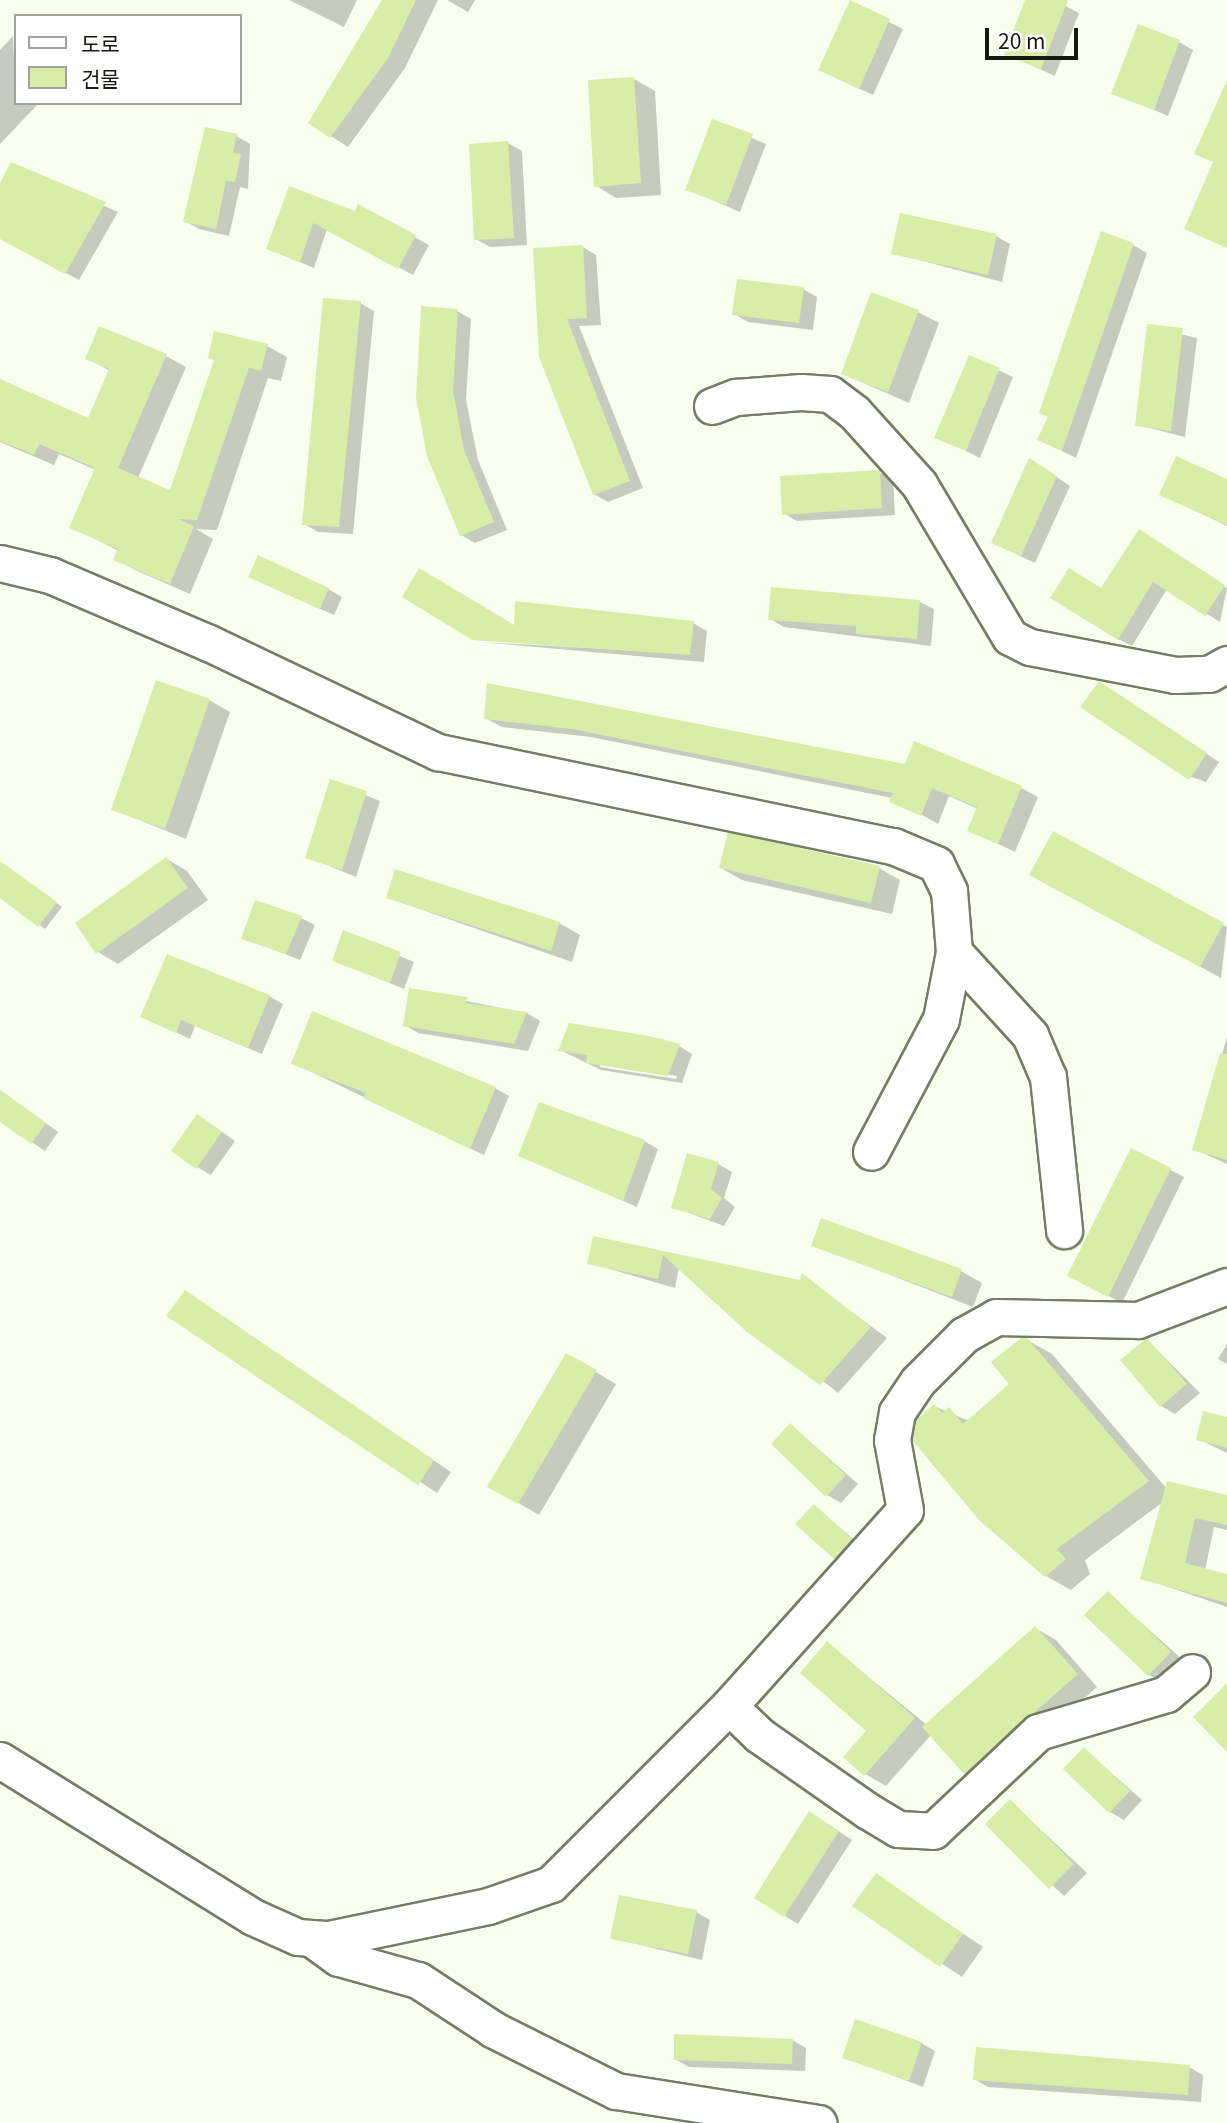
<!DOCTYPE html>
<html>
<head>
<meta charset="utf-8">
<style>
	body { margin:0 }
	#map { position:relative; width:1227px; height:2123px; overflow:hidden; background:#f9feee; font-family:Georgia,"Noto Sans KR",serif }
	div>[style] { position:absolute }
	.shadow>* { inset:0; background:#0003 }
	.building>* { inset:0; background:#d8eda8 }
	.roads { filter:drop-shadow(2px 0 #767d65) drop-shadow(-2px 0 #767d65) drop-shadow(0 2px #767d65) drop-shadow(0 -2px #767d65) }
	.street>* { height:35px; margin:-17.5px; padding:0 17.5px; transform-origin:17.5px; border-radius:17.5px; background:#fff }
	span { translate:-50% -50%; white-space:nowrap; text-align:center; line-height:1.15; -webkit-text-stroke:5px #fff; paint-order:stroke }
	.legend { position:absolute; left:14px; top:14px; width:228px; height:91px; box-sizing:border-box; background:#fff; border:2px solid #a2a39f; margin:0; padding:9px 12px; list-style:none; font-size:21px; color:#16190f }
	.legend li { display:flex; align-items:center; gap:14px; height:35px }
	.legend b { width:35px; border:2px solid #a2a39f }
	.scale { position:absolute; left:985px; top:28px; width:93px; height:32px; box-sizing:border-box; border:4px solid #16190f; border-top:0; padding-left:9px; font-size:21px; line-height:24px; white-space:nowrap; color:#16190f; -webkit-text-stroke:5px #fff; paint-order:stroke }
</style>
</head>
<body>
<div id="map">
	<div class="shadow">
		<div style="clip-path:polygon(289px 0,357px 0,344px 27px)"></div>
		<div style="clip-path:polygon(384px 0,438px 0,405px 68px,348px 147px,311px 123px)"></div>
		<div style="clip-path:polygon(447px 0,475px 0,468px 12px)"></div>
		<div style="clip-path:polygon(1027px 0,1054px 0,1079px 13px,1055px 76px,1006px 54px)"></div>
		<div style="clip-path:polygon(851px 3px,903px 29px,873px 95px,834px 77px)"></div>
		<div style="clip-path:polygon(13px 36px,16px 103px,39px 103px,0 144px,0 50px)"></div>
		<div style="clip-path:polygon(1179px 42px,1193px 50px,1168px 116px,1114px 93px)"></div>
		<div style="clip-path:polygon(634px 79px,655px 91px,661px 195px,616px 198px,595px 185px)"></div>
		<div style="clip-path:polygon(713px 121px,766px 144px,740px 212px,687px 189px)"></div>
		<div style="clip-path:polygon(236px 136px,250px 144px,248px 189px,240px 187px,229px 236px,199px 229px,185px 221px)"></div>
		<div style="clip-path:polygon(508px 143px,522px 151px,527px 245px,490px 247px,476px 239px)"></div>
		<div style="clip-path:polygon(11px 165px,118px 212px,79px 280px,0 238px,0 187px)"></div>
		<div style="clip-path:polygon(290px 189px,355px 213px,359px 206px,429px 245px,413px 275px,327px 229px,314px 268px,268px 249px)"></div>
		<div style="clip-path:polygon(996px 236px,1010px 244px,1002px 282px,893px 253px)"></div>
		<div style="clip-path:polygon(1133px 245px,1147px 253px,1076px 458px,1040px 440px)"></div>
		<div style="clip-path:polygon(583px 247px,596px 255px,601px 325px,579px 326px,643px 488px,608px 502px,594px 494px,541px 357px)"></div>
		<div style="clip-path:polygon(803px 289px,817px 297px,813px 330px,748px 322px,734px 314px)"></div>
		<div style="clip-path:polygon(360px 303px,374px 311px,353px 534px,318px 532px,304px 524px)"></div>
		<div style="clip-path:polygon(457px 311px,471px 319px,466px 400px,478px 460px,507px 530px,475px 543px,461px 535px,428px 456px)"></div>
		<div style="clip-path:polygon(918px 312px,939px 323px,909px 403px,843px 374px)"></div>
		<div style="clip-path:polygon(1149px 326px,1197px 338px,1185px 437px,1137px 425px)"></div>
		<div style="clip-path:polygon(267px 346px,287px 357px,281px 381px,268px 378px,217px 530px,196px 529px,213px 539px,190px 594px,135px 570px,115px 559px,119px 551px,71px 527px,96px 470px,59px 454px,54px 465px,0 442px,0 381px,89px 420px,110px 371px,87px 358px,166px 356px,186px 367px,138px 478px,171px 493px,215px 360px)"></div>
		<div style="clip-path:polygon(970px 357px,1013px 377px,980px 458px,937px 437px)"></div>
		<div style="clip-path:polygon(1043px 468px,1070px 486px,1035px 563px,1007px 550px)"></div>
		<div style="clip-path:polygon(879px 472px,893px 480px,895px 515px,797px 521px,783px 513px)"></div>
		<div style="clip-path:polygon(1227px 481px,1227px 526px,1161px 494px)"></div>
		<div style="clip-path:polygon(1136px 536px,1227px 588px,1220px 622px,1167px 589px,1132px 646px,1118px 639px,1101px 590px)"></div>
		<div style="clip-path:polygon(264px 584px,328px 589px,342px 597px,334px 615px)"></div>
		<div style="clip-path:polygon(920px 602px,934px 609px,931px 646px,784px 627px,770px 619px)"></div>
		<div style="clip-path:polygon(693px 623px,707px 631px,704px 662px,480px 642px,699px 654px,473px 638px,515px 628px)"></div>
		<div style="clip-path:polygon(489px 686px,1021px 788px,1038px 797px,1015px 852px,969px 830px,978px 809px,949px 796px,938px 824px,892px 798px,591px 737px,502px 727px,485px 718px)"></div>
		<div style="clip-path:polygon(1112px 691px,1219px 762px,1206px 782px,1183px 774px)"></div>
		<div style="clip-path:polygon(209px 700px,230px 712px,186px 839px,113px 809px)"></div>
		<div style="clip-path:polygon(331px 781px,380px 801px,356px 877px,307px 857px)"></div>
		<div style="clip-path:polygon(1054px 833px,1227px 927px,1221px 978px,1052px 887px)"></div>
		<div style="clip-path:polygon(167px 859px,187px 871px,208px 900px,118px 964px,98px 952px)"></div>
		<div style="clip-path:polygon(721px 868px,879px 868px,900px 880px,892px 914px,742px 880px)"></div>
		<div style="clip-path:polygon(13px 872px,62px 907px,45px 929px,0 895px,0 877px)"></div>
		<div style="clip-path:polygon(388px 898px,559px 923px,580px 935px,572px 962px)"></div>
		<div style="clip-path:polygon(301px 918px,315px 925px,300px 960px,244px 938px)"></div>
		<div style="clip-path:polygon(344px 932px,414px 962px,404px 989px,334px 960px)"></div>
		<div style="clip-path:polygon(411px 990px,527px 1013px,540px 1021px,528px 1051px,418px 1033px,405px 1025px)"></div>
		<div style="clip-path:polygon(269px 996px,283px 1004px,262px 1054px,195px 1026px,190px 1039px,142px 1016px)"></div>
		<div style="clip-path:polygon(1227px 1037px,1227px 1164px,1194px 1149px)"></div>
		<div style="clip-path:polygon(evenodd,679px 1046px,692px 1054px,682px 1083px,601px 1070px,560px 1050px,679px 1046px,600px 1064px,677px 1076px,676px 1079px,600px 1067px,600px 1064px)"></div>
		<div style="clip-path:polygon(293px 1063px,495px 1088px,509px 1096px,484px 1155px)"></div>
		<div style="clip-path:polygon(0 1090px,58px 1132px,45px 1151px,0 1121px)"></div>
		<div style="clip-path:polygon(211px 1124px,235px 1141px,211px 1175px,197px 1167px)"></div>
		<div style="clip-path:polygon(644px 1141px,658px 1149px,637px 1207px,520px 1155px)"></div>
		<div style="clip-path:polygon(1132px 1150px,1184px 1177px,1122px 1303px,1083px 1283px)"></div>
		<div style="clip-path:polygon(718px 1164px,732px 1172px,724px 1198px,735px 1207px,724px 1226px,673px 1207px)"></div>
		<div style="clip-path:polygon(594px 1239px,801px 1282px,803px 1276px,887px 1338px,838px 1393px,679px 1267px,675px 1288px,589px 1263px)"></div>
		<div style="clip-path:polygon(813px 1245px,961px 1271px,982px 1283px,973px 1307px)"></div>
		<div style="clip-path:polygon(185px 1292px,451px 1472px,437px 1493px,169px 1316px)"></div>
		<div style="clip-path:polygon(1027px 1340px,1052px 1354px,1167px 1489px,1227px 1496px,1227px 1530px,1214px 1527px,1205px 1570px,1227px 1576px,1227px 1607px,1142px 1578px,1163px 1502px,1085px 1560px,1090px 1574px,1071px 1590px,1046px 1576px,934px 1406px,969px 1421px,1012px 1384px)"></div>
		<div style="clip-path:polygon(1147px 1340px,1200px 1393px,1175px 1414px,1161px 1406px)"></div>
		<div style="clip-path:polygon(1227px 1344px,1227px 1364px,1218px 1359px)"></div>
		<div style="clip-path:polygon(567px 1355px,616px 1384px,539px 1515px,490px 1486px)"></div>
		<div style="clip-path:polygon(1227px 1419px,1227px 1453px,1198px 1439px)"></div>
		<div style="clip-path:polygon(791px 1425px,858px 1484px,841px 1503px,827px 1495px)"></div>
		<div style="clip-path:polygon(814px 1506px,864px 1548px,848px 1566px,835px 1558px)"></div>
		<div style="clip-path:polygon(1108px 1593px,1184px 1661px,1163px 1683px,1149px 1675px)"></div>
		<div style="clip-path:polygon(1035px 1628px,1056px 1640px,1097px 1687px,986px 1785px,965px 1773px,931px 1735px,886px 1786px,865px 1774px,868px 1731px,828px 1644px,927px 1725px)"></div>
		<div style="clip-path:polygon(1084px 1749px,1142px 1800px,1124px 1820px,1110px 1812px)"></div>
		<div style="clip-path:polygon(1011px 1802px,1087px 1873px,1064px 1896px,987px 1824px)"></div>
		<div style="clip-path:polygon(823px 1821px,852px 1840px,798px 1924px,785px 1916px)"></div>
		<div style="clip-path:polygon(876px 1875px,983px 1947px,962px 1977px,855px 1906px)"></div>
		<div style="clip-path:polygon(696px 1912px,710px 1920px,702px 1960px,612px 1938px)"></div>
		<div style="clip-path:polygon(792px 2040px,806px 2048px,805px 2071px,689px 2067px,675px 2059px)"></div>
		<div style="clip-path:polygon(921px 2043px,935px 2051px,923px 2087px,844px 2057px)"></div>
		<div style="clip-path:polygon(1189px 2067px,1203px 2075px,1201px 2102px,988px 2087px,974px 2079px)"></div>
	</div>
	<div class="building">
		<div style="clip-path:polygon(382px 0,416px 0,388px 58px,330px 138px,308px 123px)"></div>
		<div style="clip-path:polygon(850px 0,890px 19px,859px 89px,818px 70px)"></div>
		<div style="clip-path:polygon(1025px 0,1068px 0,1041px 69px,1004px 55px)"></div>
		<div style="clip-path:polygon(1138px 24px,1180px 40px,1154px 110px,1111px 94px)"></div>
		<div style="clip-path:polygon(634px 77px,641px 183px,594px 187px,588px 80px)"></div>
		<div style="clip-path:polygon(1227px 80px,1227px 248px,1184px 229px,1213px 162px,1194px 154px)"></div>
		<div style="clip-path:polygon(712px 119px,753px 134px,726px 205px,685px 190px)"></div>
		<div style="clip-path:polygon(205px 127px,237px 134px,233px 153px,241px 154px,235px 182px,226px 181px,216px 229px,183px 222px)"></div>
		<div style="clip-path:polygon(508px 141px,514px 238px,474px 240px,469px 144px)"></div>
		<div style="clip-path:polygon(11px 162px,106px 202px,65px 274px,0 239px,0 183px)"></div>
		<div style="clip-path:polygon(289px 186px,355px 211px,358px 204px,416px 235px,398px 269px,313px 223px,300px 262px,266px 249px)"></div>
		<div style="clip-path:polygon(900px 213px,997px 234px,988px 275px,891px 254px)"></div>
		<div style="clip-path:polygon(1101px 231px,1134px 243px,1062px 451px,1037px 440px,1048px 417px,1039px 413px)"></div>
		<div style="clip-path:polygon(583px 245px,587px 318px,567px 319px,630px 481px,593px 495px,539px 357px,533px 248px)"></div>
		<div style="clip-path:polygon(737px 279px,804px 287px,799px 323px,732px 315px)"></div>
		<div style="clip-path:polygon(871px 292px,919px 310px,888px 392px,841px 374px)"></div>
		<div style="clip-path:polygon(323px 298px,361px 301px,339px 527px,302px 525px)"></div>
		<div style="clip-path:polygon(421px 306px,458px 309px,453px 391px,464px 450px,494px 522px,460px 536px,427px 456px,416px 398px)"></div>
		<div style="clip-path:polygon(1147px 324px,1183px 328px,1171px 431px,1135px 426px)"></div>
		<div style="clip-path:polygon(99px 326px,167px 354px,118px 468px,170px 490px,214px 360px,208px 358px,214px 331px,268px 344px,261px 371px,249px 368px,197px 520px,178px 519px,194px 526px,170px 584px,113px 560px,118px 549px,69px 528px,95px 468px,39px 444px,34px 455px,0 441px,0 379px,88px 418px,109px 369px,85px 359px)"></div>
		<div style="clip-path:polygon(969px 355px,1000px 368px,966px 451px,934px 438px)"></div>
		<div style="clip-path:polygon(1176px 456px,1227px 479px,1227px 525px,1159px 495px)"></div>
		<div style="clip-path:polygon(1029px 458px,1057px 476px,1021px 556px,991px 543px)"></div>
		<div style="clip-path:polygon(880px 470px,882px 508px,782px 515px,780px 476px)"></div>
		<div style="clip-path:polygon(1139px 529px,1225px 585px,1205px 616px,1153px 582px,1118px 640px,1050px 598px,1069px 568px,1101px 588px)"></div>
		<div style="clip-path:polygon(258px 555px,329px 588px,320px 609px,248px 577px)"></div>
		<div style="clip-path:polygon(419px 568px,514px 625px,515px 601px,694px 621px,690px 655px,472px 640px,402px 597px)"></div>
		<div style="clip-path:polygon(771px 587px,920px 600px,917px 639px,856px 634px,856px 626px,768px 620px)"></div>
		<div style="clip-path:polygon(156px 680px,210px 699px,165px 829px,111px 810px)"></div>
		<div style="clip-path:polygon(1099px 681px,1207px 753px,1189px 780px,1080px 707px)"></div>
		<div style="clip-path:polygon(487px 683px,905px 764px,914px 741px,1022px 786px,998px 844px,967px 831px,977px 807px,932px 788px,921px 816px,889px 802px,893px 793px,572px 729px,484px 719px)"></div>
		<div style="clip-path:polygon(330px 779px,367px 791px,342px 870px,305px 858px)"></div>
		<div style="clip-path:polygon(1053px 831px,1224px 923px,1200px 967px,1029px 875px)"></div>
		<div style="clip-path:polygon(728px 832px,880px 866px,871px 903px,719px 868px)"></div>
		<div style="clip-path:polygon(166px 857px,188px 888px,96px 954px,75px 923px)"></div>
		<div style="clip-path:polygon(0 861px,57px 902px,38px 927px,0 898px)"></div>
		<div style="clip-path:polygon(395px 869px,560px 922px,551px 951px,386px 898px)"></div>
		<div style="clip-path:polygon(255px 900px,302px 916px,286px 954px,241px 939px)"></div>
		<div style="clip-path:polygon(343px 930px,401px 952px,390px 983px,332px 961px)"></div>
		<div style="clip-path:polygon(167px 954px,270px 995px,248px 1048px,181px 1020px,176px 1033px,140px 1017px)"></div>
		<div style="clip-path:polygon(409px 988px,467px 997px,466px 1003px,527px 1012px,514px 1044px,403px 1026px)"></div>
		<div style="clip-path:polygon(312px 1011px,496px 1087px,470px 1149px,363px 1098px,366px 1093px,291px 1064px)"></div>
		<div style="clip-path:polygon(569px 1023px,649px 1036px,680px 1044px,668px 1076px,586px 1063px,587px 1055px,558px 1051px)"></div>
		<div style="clip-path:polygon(1220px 1053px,1227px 1054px,1227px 1160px,1192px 1150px)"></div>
		<div style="clip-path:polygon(0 1090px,46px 1123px,31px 1144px,0 1122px)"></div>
		<div style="clip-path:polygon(539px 1102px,645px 1140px,623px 1201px,518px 1156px)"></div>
		<div style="clip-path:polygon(197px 1114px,222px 1132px,196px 1169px,171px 1151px)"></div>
		<div style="clip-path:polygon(1131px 1148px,1171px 1168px,1108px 1297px,1067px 1276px)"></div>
		<div style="clip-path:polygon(687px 1153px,719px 1162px,711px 1189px,722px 1198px,710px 1219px,671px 1208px)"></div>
		<div style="clip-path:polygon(821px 1218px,962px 1269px,952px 1297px,811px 1246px)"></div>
		<div style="clip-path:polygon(593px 1236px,800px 1280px,802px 1273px,871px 1327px,820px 1385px,747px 1332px,663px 1255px,658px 1279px,587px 1264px)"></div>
		<div style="clip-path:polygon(185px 1290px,434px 1460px,418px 1485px,166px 1316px)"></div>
		<div style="clip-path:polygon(1021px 1338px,1027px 1338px,1149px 1481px,1057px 1549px,1066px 1559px,1045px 1577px,980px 1521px,912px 1440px,916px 1420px,934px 1404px,942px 1413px,949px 1407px,963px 1424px,1009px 1384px,991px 1362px)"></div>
		<div style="clip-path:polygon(1147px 1338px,1187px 1384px,1160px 1407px,1120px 1360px)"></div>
		<div style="clip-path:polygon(566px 1353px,597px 1370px,518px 1504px,487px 1487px)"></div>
		<div style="clip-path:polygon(1203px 1411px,1227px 1417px,1227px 1448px,1196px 1440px)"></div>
		<div style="clip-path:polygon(790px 1423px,846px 1475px,826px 1497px,771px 1444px)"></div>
		<div style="clip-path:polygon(1167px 1481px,1227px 1495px,1227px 1525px,1195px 1518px,1185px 1563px,1227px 1574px,1227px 1603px,1140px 1579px)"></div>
		<div style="clip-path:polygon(814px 1504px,852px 1539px,834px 1559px,795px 1524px)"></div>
		<div style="clip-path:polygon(1108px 1591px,1171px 1652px,1148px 1676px,1084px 1615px)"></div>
		<div style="clip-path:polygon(1035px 1626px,1078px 1674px,964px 1774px,922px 1727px)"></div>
		<div style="clip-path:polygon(827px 1641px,915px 1718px,864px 1776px,843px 1757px,866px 1731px,800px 1673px)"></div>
		<div style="clip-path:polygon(1227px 1683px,1227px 1752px,1193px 1717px)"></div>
		<div style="clip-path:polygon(1084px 1747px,1130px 1791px,1109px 1813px,1063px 1769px)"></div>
		<div style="clip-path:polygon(1010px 1799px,1074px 1864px,1049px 1889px,985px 1824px)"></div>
		<div style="clip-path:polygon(809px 1811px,839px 1831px,784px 1917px,754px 1898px)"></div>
		<div style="clip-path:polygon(876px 1873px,963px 1934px,940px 1967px,852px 1906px)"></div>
		<div style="clip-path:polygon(619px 1895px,697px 1910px,688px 1954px,610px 1939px)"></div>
		<div style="clip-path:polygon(855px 2019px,922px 2042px,909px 2081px,842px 2058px)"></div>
		<div style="clip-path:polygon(674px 2034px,793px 2039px,792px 2064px,674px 2060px)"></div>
		<div style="clip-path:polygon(976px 2047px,1190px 2065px,1188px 2095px,973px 2080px)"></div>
	</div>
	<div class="roads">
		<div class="street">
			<div style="left:712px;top:406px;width:26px;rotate:-21deg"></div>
			<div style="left:736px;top:397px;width:65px;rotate:-4.4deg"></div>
			<div style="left:801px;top:392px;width:29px;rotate:4deg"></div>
			<div style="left:830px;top:394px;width:30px;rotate:37deg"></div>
			<div style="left:854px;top:412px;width:97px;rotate:47.9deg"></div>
			<div style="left:919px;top:484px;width:178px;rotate:59.3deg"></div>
			<div style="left:1010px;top:637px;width:22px;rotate:27deg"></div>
			<div style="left:1030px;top:647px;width:148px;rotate:10.9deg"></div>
			<div style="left:1175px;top:675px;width:34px;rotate:-2deg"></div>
			<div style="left:1209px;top:674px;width:21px;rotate:-29deg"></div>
			<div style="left:0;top:563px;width:51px;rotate:13.5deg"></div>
			<div style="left:50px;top:575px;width:173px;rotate:23.2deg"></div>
			<div style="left:209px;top:643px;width:254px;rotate:25.5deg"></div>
			<div style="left:438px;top:752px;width:465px;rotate:11.7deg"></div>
			<div style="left:893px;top:846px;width:47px;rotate:22.7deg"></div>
			<div style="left:936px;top:864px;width:30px;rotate:64deg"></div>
			<div style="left:949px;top:891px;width:61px;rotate:85.3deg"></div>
			<div style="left:954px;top:952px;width:68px;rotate:101deg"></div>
			<div style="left:941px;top:1019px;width:150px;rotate:117.8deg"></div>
			<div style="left:954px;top:952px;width:113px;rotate:47.5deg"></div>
			<div style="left:1030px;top:1035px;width:46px;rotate:66.8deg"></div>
			<div style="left:1048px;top:1077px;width:154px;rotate:84deg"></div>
			<div style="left:729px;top:1706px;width:42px;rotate:44deg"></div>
			<div style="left:759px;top:1735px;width:133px;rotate:34.9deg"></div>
			<div style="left:868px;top:1811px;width:35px;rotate:31deg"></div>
			<div style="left:898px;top:1829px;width:35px;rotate:3deg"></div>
			<div style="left:933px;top:1831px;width:144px;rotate:-43.3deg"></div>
			<div style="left:1038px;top:1732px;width:134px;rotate:-16.5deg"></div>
			<div style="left:1166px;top:1694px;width:34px;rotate:-40deg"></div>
			<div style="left:0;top:1760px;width:298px;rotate:31.8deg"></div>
			<div style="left:253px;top:1917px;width:49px;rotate:24deg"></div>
			<div style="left:298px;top:1937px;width:31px;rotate:4deg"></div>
			<div style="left:329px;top:1939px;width:162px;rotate:-11.7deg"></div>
			<div style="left:488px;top:1906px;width:67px;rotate:-19.2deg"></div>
			<div style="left:551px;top:1884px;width:252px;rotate:-45deg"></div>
			<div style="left:729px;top:1706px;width:263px;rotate:-48.1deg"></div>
			<div style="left:905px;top:1510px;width:71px;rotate:-100.5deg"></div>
			<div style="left:892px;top:1440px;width:28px;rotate:-80deg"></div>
			<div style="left:897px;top:1412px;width:37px;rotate:-56deg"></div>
			<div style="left:918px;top:1381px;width:65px;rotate:-45deg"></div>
			<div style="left:964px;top:1335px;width:37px;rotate:-29deg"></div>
			<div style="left:996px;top:1317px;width:142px;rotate:1.2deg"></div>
			<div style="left:1138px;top:1320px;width:95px;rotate:-20.9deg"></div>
			<div style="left:311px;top:1938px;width:34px;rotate:36deg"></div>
			<div style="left:339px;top:1958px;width:82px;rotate:15.6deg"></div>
			<div style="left:418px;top:1980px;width:91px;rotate:33.3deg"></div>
			<div style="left:494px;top:2030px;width:136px;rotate:26.6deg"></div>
			<div style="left:616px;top:2091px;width:205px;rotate:9deg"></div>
		</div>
	</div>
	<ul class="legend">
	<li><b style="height:9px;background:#fff"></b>도로</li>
	<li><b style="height:19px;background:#d8eda8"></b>건물</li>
	</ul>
	<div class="scale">20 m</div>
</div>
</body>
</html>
